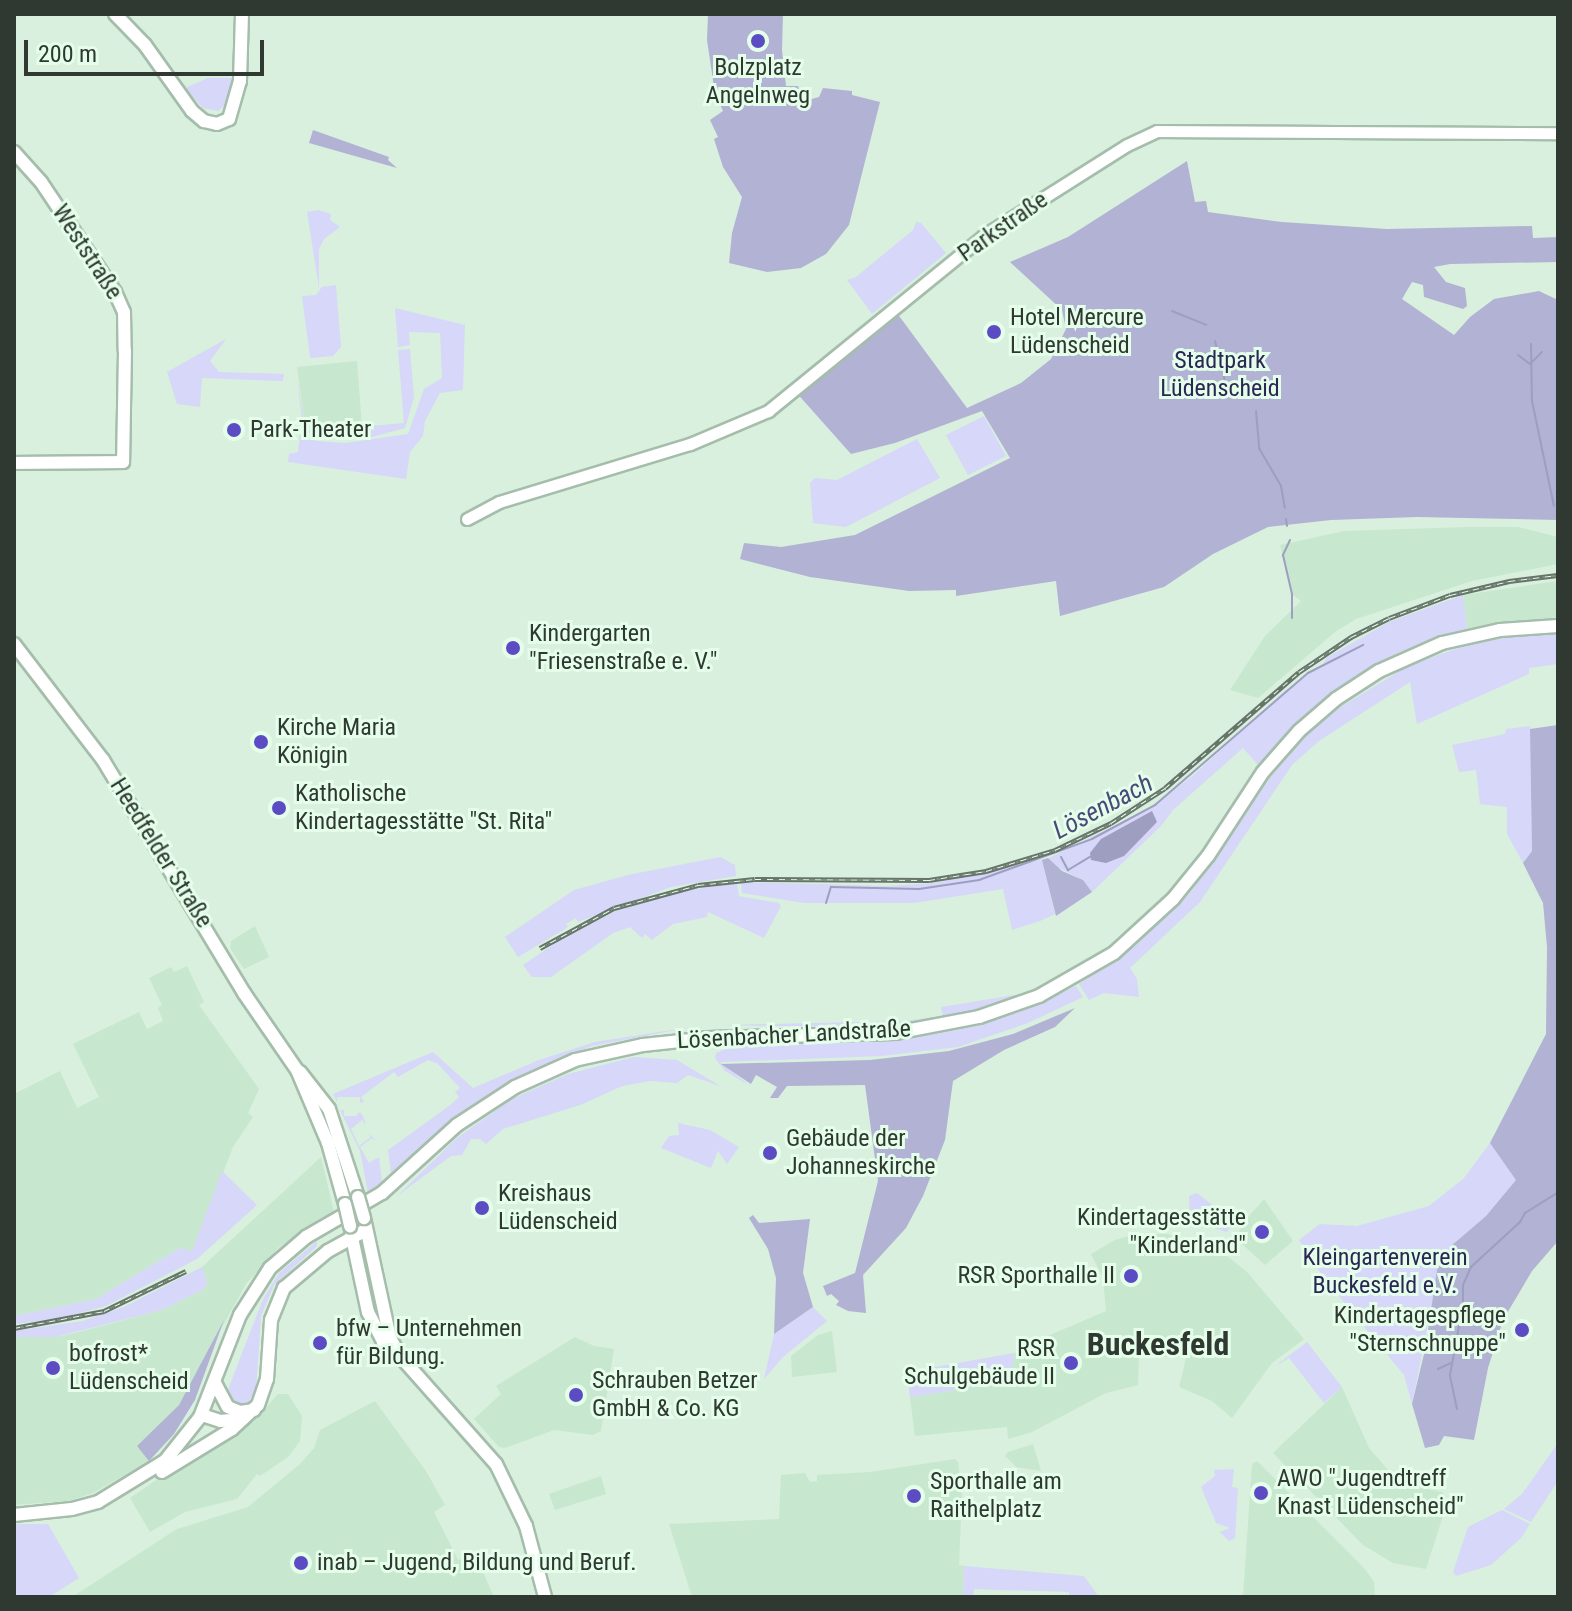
<!DOCTYPE html>
<html>
<head>
<meta charset="utf-8">
<style>
	body { margin:0 }
	#map { position:relative; width:1572px; height:1611px; overflow:hidden; background:#d8f0dd; font-family:"Roboto Condensed",sans-serif }
	div>[style] { position:absolute }
	.built>* { inset:0; background:#c8e7cf }
	.green>* { inset:0; background:#d6d7f9 }
	.forest>* { inset:0; background:#b1b2d4 }
	.water>* { inset:0; background:#9d9ec0 }
	.stream>* { height:2px; margin:-1px; padding:0 1px; transform-origin:1px; border-radius:1px; background:#9d9ec0 }
	.roads { filter:drop-shadow(2px 0 #a5bdab) drop-shadow(-2px 0 #a5bdab) drop-shadow(0 2px #a5bdab) drop-shadow(0 -2px #a5bdab) }
	.tertiary>* { height:11px; margin:-5.5px; padding:0 5.5px; transform-origin:5.5px; border-radius:5.5px; background:#fff }
	.secondary>* { height:12px; margin:-6px; padding:0 6px; transform-origin:6px; border-radius:6px; background:#fff }
	.rail>* { height:5px; margin-top:-2.5px; transform-origin:0; background:repeating-linear-gradient(90deg,#e5feea 0 6px,#667469 0 12px); box-sizing:border-box; border-block:2px solid #667469 }
	.bridges { filter:drop-shadow(2px 0 #a5bdab) drop-shadow(-2px 0 #a5bdab) drop-shadow(0 2px #a5bdab) drop-shadow(0 -2px #a5bdab) }
	.secondary-bridge>* { height:12px; margin:-6px; padding:0 6px; transform-origin:6px; border-radius:6px; background:#fff }
	.dots>* { width:22px; height:22px; translate:-50% -50%; box-sizing:border-box; border:4px solid #e5feea; border-radius:50% }
	span { translate:-50% -50%; white-space:nowrap; text-align:center; line-height:1.15; -webkit-text-stroke:6px #e5feea; paint-order:stroke }
	.poi-label { font-size:24px; color:#2f3931 }
	.left { translate:0 -50%; text-align:left }
	.right { translate:-100% -50%; text-align:right }
	.street-label { font-size:24px; color:#2f3931 }
	.park-label { font-size:24px; color:#2a2754 }
	.water-label { font-size:26px; color:#4a497a; font-style:italic }
	.district-label { font-size:32px; color:#2f3931; font-weight:700 }
	.frame { position:absolute; inset:0; border:16px solid #2f3931; pointer-events:none }
	.scale { position:absolute; left:24px; top:40px; width:240px; height:36px; box-sizing:border-box; border:4px solid #2f3931; border-top:0; padding-left:10px; font-size:24px; line-height:28px; white-space:nowrap; color:#2f3931; -webkit-text-stroke:6px #e5feea; paint-order:stroke }
</style>
</head>
<body>
<div id="map">
	<div class="built">
		<div style="clip-path:polygon(357px 361px,362px 427px,305px 428px,297px 367px)"></div>
		<div style="clip-path:polygon(1467px 527px,1518px 527px,1554px 536px,1558px 538px,1558px 564px,1472px 581px,1356px 619px,1335px 632px,1258px 698px,1230px 690px,1265px 636px,1301px 601px,1292px 594px,1280px 545px,1344px 531px)"></div>
		<div style="clip-path:polygon(1558px 581px,1558px 617px,1467px 629px,1463px 595px)"></div>
		<div style="clip-path:polygon(255px 926px,269px 957px,244px 969px,230px 948px,231px 941px)"></div>
		<div style="clip-path:polygon(187px 966px,204px 1002px,199px 1005px,259px 1089px,248px 1113px,253px 1117px,233px 1147px,192px 1252px,180px 1248px,96px 1299px,14px 1316px,14px 1094px,60px 1071px,77px 1108px,99px 1097px,73px 1044px,139px 1012px,147px 1029px,163px 1021px,158px 1008px,162px 1005px,149px 978px,171px 967px,174px 972px)"></div>
		<div style="clip-path:polygon(321px 1157px,334px 1212px,278px 1248px,246px 1284px,179px 1405px,138px 1446px,149px 1461px,93px 1493px,68px 1501px,14px 1505px,14px 1337px,55px 1337px,75px 1333px,162px 1310px,204px 1289px,207px 1282px,202px 1267px)"></div>
		<div style="clip-path:polygon(1264px 1199px,1293px 1241px,1265px 1265px,1241px 1243px,1238px 1235px,1242px 1224px)"></div>
		<div style="clip-path:polygon(1136px 1234px,1167px 1234px,1222px 1252px,1247px 1272px,1304px 1339px,1272px 1363px,1232px 1418px,1212px 1401px,1179px 1387px,1186px 1358px,1139px 1355px,1138px 1385px,1106px 1393px,1032px 1432px,1008px 1439px,1007px 1427px,915px 1436px,910px 1397px,987px 1385px,1001px 1374px,1010px 1379px,1014px 1353px,1024px 1351px,1022px 1347px,1106px 1311px,1103px 1278px,1091px 1254px,1115px 1240px)"></div>
		<div style="clip-path:polygon(832px 1331px,837px 1372px,792px 1377px,791px 1356px,818px 1335px)"></div>
		<div style="clip-path:polygon(575px 1337px,594px 1346px,614px 1349px,601px 1431px,593px 1435px,554px 1430px,505px 1448px,499px 1447px,474px 1419px,501px 1394px,496px 1386px)"></div>
		<div style="clip-path:polygon(1342px 1387px,1369px 1448px,1389px 1471px,1407px 1485px,1442px 1492px,1448px 1500px,1426px 1569px,1393px 1563px,1363px 1545px,1273px 1453px)"></div>
		<div style="clip-path:polygon(278px 1394px,288px 1394px,302px 1416px,300px 1441px,288px 1457px,260px 1476px,257px 1474px,237px 1499px,185px 1512px,150px 1532px,130px 1498px,178px 1465px,253px 1422px)"></div>
		<div style="clip-path:polygon(375px 1401px,426px 1471px,445px 1505px,434px 1512px,458px 1560px,475px 1554px,494px 1597px,72px 1597px,177px 1529px,248px 1507px,300px 1464px,314px 1448px,320px 1430px)"></div>
		<div style="clip-path:polygon(1033px 1444px,1041px 1471px,1016px 1467px,1005px 1456px,1008px 1452px)"></div>
		<div style="clip-path:polygon(955px 1459px,958px 1462px,962px 1496px,959px 1565px,964px 1566px,963px 1597px,692px 1597px,669px 1524px,779px 1519px,781px 1475px,805px 1473px,810px 1482px,817px 1481px,817px 1475px,870px 1472px)"></div>
		<div style="clip-path:polygon(1257px 1461px,1365px 1569px,1374px 1582px,1375px 1597px,1243px 1597px,1252px 1464px)"></div>
		<div style="clip-path:polygon(601px 1476px,606px 1494px,555px 1510px,549px 1494px)"></div>
	</div>
	<div class="green">
		<div style="clip-path:polygon(208px 78px,233px 78px,226px 104px,218px 111px,203px 108px,185px 88px)"></div>
		<div style="clip-path:polygon(318px 210px,331px 214px,330px 220px,340px 227px,324px 239px,319px 249px,319px 288px,307px 212px)"></div>
		<div style="clip-path:polygon(916px 222px,921px 223px,946px 253px,872px 314px,847px 280px,856px 277px,913px 230px)"></div>
		<div style="clip-path:polygon(336px 285px,341px 347px,333px 356px,310px 358px,302px 296px,316px 295px,322px 287px)"></div>
		<div style="clip-path:polygon(395px 308px,465px 325px,463px 390px,440px 393px,425px 421px,423px 436px,410px 452px,406px 479px,288px 462px,289px 454px,298px 452px,300px 435px,317px 441px,345px 443px,408px 434px,424px 389px,442px 378px,440px 333px,409px 332px,410px 345px,398px 347px)"></div>
		<div style="clip-path:polygon(226px 339px,210px 361px,219px 372px,284px 374px,283px 381px,202px 378px,200px 407px,177px 404px,167px 372px)"></div>
		<div style="clip-path:polygon(410px 349px,414px 397px,405px 428px,372px 437px,339px 439px,315px 437px,303px 428px,297px 378px,305px 428px,316px 431px,404px 423px,398px 350px)"></div>
		<div style="clip-path:polygon(984px 416px,1006px 456px,968px 475px,946px 435px)"></div>
		<div style="clip-path:polygon(917px 439px,940px 478px,846px 527px,813px 523px,810px 483px,815px 478px,837px 480px)"></div>
		<div style="clip-path:polygon(1463px 595px,1467px 629px,1400px 652px,1339px 688px,1289px 731px,1259px 766px,1243px 748px,1173px 810px,1161px 826px,1092px 892px,1083px 880px,1043px 860px,1055px 914px,1040px 921px,1012px 930px,1003px 889px,914px 903px,804px 903px,742px 893px,741px 882px,887px 886px,935px 883px,1049px 858px,1155px 805px,1195px 774px,1283px 692px,1324px 663px,1326px 658px,1389px 622px)"></div>
		<div style="clip-path:polygon(1528px 634px,1558px 634px,1558px 664px,1529px 668px,1529px 674px,1417px 724px,1410px 682px,1319px 741px,1292px 765px,1200px 902px,1130px 968px,1137px 979px,1139px 997px,1104px 993px,1089px 1000px,1079px 984px,1135px 946px,1190px 893px,1269px 779px,1305px 737px,1334px 711px,1408px 666px,1469px 644px)"></div>
		<div style="clip-path:polygon(1530px 726px,1532px 851px,1523px 863px,1507px 834px,1507px 807px,1480px 804px,1476px 770px,1459px 772px,1452px 745px,1505px 734px,1506px 729px)"></div>
		<div style="clip-path:polygon(720px 857px,735px 865px,736px 876px,671px 887px,578px 922px,576px 918px,566px 924px,568px 927px,518px 957px,505px 937px,574px 890px,628px 875px)"></div>
		<div style="clip-path:polygon(737px 882px,739px 896px,779px 903px,781px 906px,764px 938px,708px 912px,707px 917px,673px 924px,652px 940px,645px 934px,642px 938px,630px 927px,613px 933px,551px 977px,532px 977px,523px 965px,560px 940px,616px 911px,674px 893px)"></div>
		<div style="clip-path:polygon(1076px 986px,1083px 997px,1028px 1023px,958px 1047px,882px 1056px,720px 1062px,750px 1086px,725px 1071px,715px 1058px,716px 1053px,731px 1047px,880px 1041px,957px 1030px,1020px 1012px)"></div>
		<div style="clip-path:polygon(1021px 994px,957px 1016px,907px 1023px,852px 1027px,723px 1025px,906px 1021px,943px 1016px,941px 1007px)"></div>
		<div style="clip-path:polygon(691px 1027px,592px 1046px,525px 1073px,468px 1107px,391px 1175px,388px 1150px,449px 1106px,459px 1097px,455px 1092px,460px 1088px,437px 1063px,428px 1060px,398px 1077px,394px 1072px,361px 1097px,364px 1102px,360px 1103px,360px 1097px,337px 1097px,337px 1102px,333px 1094px,433px 1052px,473px 1088px,539px 1060px,595px 1042px)"></div>
		<div style="clip-path:polygon(634px 1057px,677px 1060px,720px 1086px,688px 1075px,677px 1083px,650px 1081px,622px 1086px,583px 1104px,503px 1129px,486px 1144px,480px 1139px,471px 1139px,462px 1155px,451px 1156px,397px 1196px,458px 1137px,512px 1099px,568px 1074px)"></div>
		<div style="clip-path:polygon(340px 1110px,344px 1110px,344px 1116px,356px 1116px,360px 1112px,363px 1116px,366px 1125px,362px 1120px,351px 1129px,359px 1146px,371px 1137px,368px 1133px,376px 1140px,372px 1138px,360px 1147px,369px 1163px,379px 1157px,382px 1182px,368px 1193px,360px 1151px)"></div>
		<div style="clip-path:polygon(678px 1123px,710px 1130px,739px 1147px,727px 1164px,718px 1151px,711px 1168px,661px 1148px,669px 1136px,679px 1135px)"></div>
		<div style="clip-path:polygon(1490px 1143px,1517px 1179px,1486px 1216px,1451px 1246px,1440px 1263px,1412px 1404px,1404px 1375px,1324px 1278px,1299px 1240px,1320px 1224px,1357px 1226px,1429px 1206px,1464px 1178px)"></div>
		<div style="clip-path:polygon(222px 1171px,257px 1205px,197px 1259px,106px 1306px,57px 1319px,14px 1324px,14px 1316px,96px 1299px,180px 1248px,192px 1251px)"></div>
		<div style="clip-path:polygon(1197px 1193px,1234px 1222px,1227px 1232px,1190px 1220px,1189px 1196px)"></div>
		<div style="clip-path:polygon(317px 1241px,317px 1246px,274px 1285px,261px 1316px,256px 1391px,246px 1404px,237px 1404px,227px 1392px,263px 1299px,279px 1273px)"></div>
		<div style="clip-path:polygon(202px 1267px,207px 1282px,204px 1289px,162px 1310px,55px 1337px,14px 1337px,14px 1331px,83px 1321px,124px 1307px)"></div>
		<div style="clip-path:polygon(813px 1307px,827px 1321px,783px 1357px,764px 1379px,774px 1334px)"></div>
		<div style="clip-path:polygon(1307px 1342px,1342px 1387px,1324px 1403px,1289px 1358px,1275px 1366px)"></div>
		<div style="clip-path:polygon(1014px 1353px,1010px 1379px,1001px 1375px,987px 1385px,910px 1397px,907px 1372px)"></div>
		<div style="clip-path:polygon(1558px 1443px,1558px 1481px,1531px 1522px,1504px 1509px,1522px 1494px)"></div>
		<div style="clip-path:polygon(1234px 1469px,1232px 1487px,1238px 1488px,1235px 1538px,1229px 1541px,1220px 1532px,1230px 1528px,1216px 1523px,1201px 1487px,1215px 1476px,1214px 1470px)"></div>
		<div style="clip-path:polygon(1502px 1510px,1530px 1524px,1521px 1538px,1491px 1565px,1456px 1576px,1453px 1572px,1468px 1527px)"></div>
		<div style="clip-path:polygon(14px 1524px,48px 1524px,79px 1578px,49px 1597px,14px 1597px)"></div>
		<div style="clip-path:polygon(964px 1566px,1084px 1576px,1099px 1597px,1069px 1597px,1069px 1592px,974px 1589px,973px 1597px,963px 1597px)"></div>
	</div>
	<div class="forest">
		<div style="clip-path:polygon(708px 14px,783px 14px,782px 50px,786px 86px,798px 86px,801px 95px,808px 100px,819px 97px,823px 88px,852px 91px,852px 95px,880px 102px,849px 225px,826px 254px,801px 268px,767px 272px,729px 263px,732px 233px,742px 197px,723px 167px,714px 139px,718px 137px,710px 120px,723px 111px,715px 94px,707px 40px)"></div>
		<div style="clip-path:polygon(313px 130px,389px 157px,388px 160px,397px 168px,309px 143px)"></div>
		<div style="clip-path:polygon(1187px 161px,1195px 202px,1206px 201px,1208px 212px,1282px 222px,1387px 229px,1532px 226px,1533px 238px,1558px 237px,1558px 262px,1450px 264px,1434px 267px,1446px 282px,1465px 288px,1467px 306px,1463px 309px,1424px 297px,1423px 285px,1412px 282px,1402px 299px,1454px 335px,1470px 317px,1494px 299px,1539px 291px,1558px 300px,1558px 520px,1417px 517px,1331px 520px,1268px 527px,1213px 554px,1164px 587px,1060px 616px,1056px 581px,956px 596px,956px 590px,909px 591px,810px 577px,740px 559px,744px 543px,781px 547px,855px 535px,1010px 458px,982px 411px,895px 443px,851px 454px,794px 390px,894px 309px,967px 408px,1021px 383px,1051px 359px,1066px 329px,1062px 310px,1010px 262px,1068px 237px)"></div>
		<div style="clip-path:polygon(1558px 725px,1558px 1241px,1532px 1271px,1503px 1320px,1488px 1368px,1474px 1440px,1444px 1436px,1439px 1445px,1425px 1448px,1412px 1404px,1425px 1350px,1437px 1270px,1451px 1246px,1486px 1216px,1516px 1180px,1490px 1143px,1546px 1034px,1547px 947px,1543px 903px,1523px 863px,1532px 851px,1530px 729px)"></div>
		<div style="clip-path:polygon(1048px 858px,1062px 871px,1083px 880px,1092px 892px,1056px 916px,1042px 860px)"></div>
		<div style="clip-path:polygon(1075px 1008px,1055px 1027px,1004px 1050px,953px 1081px,945px 1140px,923px 1196px,906px 1228px,863px 1275px,866px 1313px,848px 1311px,836px 1305px,839px 1301px,831px 1294px,827px 1296px,823px 1286px,855px 1273px,878px 1181px,865px 1085px,787px 1086px,778px 1098px,770px 1098px,777px 1087px,756px 1075px,751px 1084px,721px 1064px,870px 1060px,949px 1051px,1013px 1034px)"></div>
		<div style="clip-path:polygon(753px 1215px,759px 1223px,810px 1219px,803px 1273px,813px 1307px,774px 1334px,776px 1278px,768px 1249px,749px 1218px)"></div>
		<div style="clip-path:polygon(224px 1320px,195px 1400px,174px 1434px,149px 1461px,137px 1446px,179px 1405px)"></div>
	</div>
	<div class="water">
		<div style="clip-path:polygon(1152px 811px,1157px 822px,1124px 856px,1106px 863px,1091px 860px,1090px 853px,1101px 839px)"></div>
	</div>
	<div class="stream">
		<div style="left:1172px;top:311px;width:37px;rotate:22deg"></div>
		<div style="left:1215px;top:341px;width:49px;rotate:76deg"></div>
		<div style="left:1531px;top:344px;width:57px;rotate:89deg"></div>
		<div style="left:1532px;top:401px;width:107px;rotate:78.2deg"></div>
		<div style="left:1518px;top:355px;width:15px;rotate:37deg"></div>
		<div style="left:1530px;top:364px;width:17px;rotate:-45deg"></div>
		<div style="left:1256px;top:411px;width:37px;rotate:85deg"></div>
		<div style="left:1259px;top:448px;width:44px;rotate:59.9deg"></div>
		<div style="left:1281px;top:486px;width:22px;rotate:80deg"></div>
		<div style="left:1286px;top:519px;width:7px;rotate:82deg"></div>
		<div style="left:1290px;top:540px;width:17px;rotate:115deg"></div>
		<div style="left:1283px;top:555px;width:40px;rotate:77deg"></div>
		<div style="left:1292px;top:594px;width:24px;rotate:90deg"></div>
		<div style="left:1061px;top:857px;width:15px;rotate:62deg"></div>
		<div style="left:1068px;top:870px;width:26px;rotate:-31deg"></div>
		<div style="left:826px;top:903px;width:17px;rotate:-73deg"></div>
		<div style="left:831px;top:887px;width:88px;rotate:1.3deg"></div>
		<div style="left:919px;top:889px;width:61px;rotate:-8.5deg"></div>
		<div style="left:979px;top:880px;width:120px;rotate:-19.9deg"></div>
		<div style="left:1092px;top:839px;width:72px;rotate:-28.4deg"></div>
		<div style="left:1155px;top:805px;width:202px;rotate:-40.8deg"></div>
		<div style="left:1308px;top:673px;width:62px;rotate:-27deg"></div>
		<div style="left:1463px;top:1311px;width:26px;rotate:-90deg"></div>
		<div style="left:1463px;top:1285px;width:20px;rotate:-66deg"></div>
		<div style="left:1471px;top:1267px;width:67px;rotate:-42.6deg"></div>
		<div style="left:1520px;top:1222px;width:10px;rotate:-61deg"></div>
		<div style="left:1525px;top:1213px;width:39px;rotate:-32deg"></div>
		<div style="left:1438px;top:1369px;width:14px;rotate:-25deg"></div>
		<div style="left:1457px;top:1409px;width:35px;rotate:-102deg"></div>
		<div style="left:1450px;top:1375px;width:55px;rotate:-79.5deg"></div>
	</div>
	<div class="roads">
		<div class="tertiary">
			<div style="left:467px;top:519px;width:36px;rotate:-28deg"></div>
			<div style="left:499px;top:502px;width:200px;rotate:-16.9deg"></div>
			<div style="left:690px;top:444px;width:85px;rotate:-22.9deg"></div>
			<div style="left:768px;top:411px;width:277px;rotate:-39.1deg"></div>
			<div style="left:983px;top:236px;width:170px;rotate:-32.3deg"></div>
			<div style="left:1127px;top:145px;width:33px;rotate:-25deg"></div>
			<div style="left:1157px;top:131px;width:401px;rotate:0.3deg"></div>
		</div>
		<div class="secondary">
			<div style="left:115px;top:14px;width:43px;rotate:45.9deg"></div>
			<div style="left:145px;top:45px;width:81px;rotate:54.5deg"></div>
			<div style="left:192px;top:111px;width:16px;rotate:40deg"></div>
			<div style="left:204px;top:121px;width:13px;rotate:13deg"></div>
			<div style="left:217px;top:124px;width:13px;rotate:-23deg"></div>
			<div style="left:229px;top:119px;width:40px;rotate:-74deg"></div>
			<div style="left:240px;top:81px;width:67px;rotate:-88.3deg"></div>
			<div style="left:14px;top:152px;width:40px;rotate:48deg"></div>
			<div style="left:41px;top:182px;width:133px;rotate:56.1deg"></div>
			<div style="left:115px;top:292px;width:22px;rotate:66deg"></div>
			<div style="left:124px;top:312px;width:39px;rotate:89deg"></div>
			<div style="left:125px;top:351px;width:111px;rotate:91deg"></div>
			<div style="left:123px;top:462px;width:109px;rotate:179.5deg"></div>
			<div style="left:14px;top:644px;width:146px;rotate:52.5deg"></div>
			<div style="left:103px;top:760px;width:272px;rotate:58.8deg"></div>
			<div style="left:244px;top:993px;width:93px;rotate:55.5deg"></div>
			<div style="left:297px;top:1070px;width:79px;rotate:67deg"></div>
			<div style="left:328px;top:1143px;width:63px;rotate:74.4deg"></div>
			<div style="left:300px;top:1072px;width:47px;rotate:51.9deg"></div>
			<div style="left:329px;top:1109px;width:93px;rotate:71.8deg"></div>
			<div style="left:364px;top:1218px;width:123px;rotate:77.8deg"></div>
			<div style="left:390px;top:1338px;width:21px;rotate:61deg"></div>
			<div style="left:400px;top:1356px;width:144px;rotate:48.4deg"></div>
			<div style="left:496px;top:1464px;width:69px;rotate:64.2deg"></div>
			<div style="left:526px;top:1526px;width:73px;rotate:75deg"></div>
			<div style="left:351px;top:1233px;width:81px;rotate:77.9deg"></div>
			<div style="left:368px;top:1312px;width:34px;rotate:63deg"></div>
			<div style="left:383px;top:1342px;width:8px;rotate:30deg"></div>
			<div style="left:215px;top:1383px;width:27px;rotate:62deg"></div>
			<div style="left:228px;top:1407px;width:13px;rotate:23deg"></div>
			<div style="left:240px;top:1412px;width:14px;rotate:-8deg"></div>
			<div style="left:202px;top:1415px;width:19px;rotate:18deg"></div>
			<div style="left:220px;top:1421px;width:23px;rotate:-5deg"></div>
			<div style="left:162px;top:1472px;width:82px;rotate:-31.6deg"></div>
			<div style="left:232px;top:1429px;width:35px;rotate:-43deg"></div>
			<div style="left:258px;top:1405px;width:28px;rotate:-71deg"></div>
			<div style="left:267px;top:1379px;width:59px;rotate:-86.1deg"></div>
			<div style="left:271px;top:1320px;width:35px;rotate:-68deg"></div>
			<div style="left:284px;top:1288px;width:57px;rotate:-40.1deg"></div>
			<div style="left:328px;top:1251px;width:43px;rotate:-28.9deg"></div>
			<div style="left:14px;top:1515px;width:58px;rotate:-5.9deg"></div>
			<div style="left:72px;top:1509px;width:27px;rotate:-15deg"></div>
			<div style="left:98px;top:1502px;width:79px;rotate:-31.5deg"></div>
			<div style="left:165px;top:1461px;width:56px;rotate:-51.5deg"></div>
			<div style="left:200px;top:1417px;width:110px;rotate:-68.6deg"></div>
			<div style="left:240px;top:1315px;width:56px;rotate:-57.4deg"></div>
			<div style="left:270px;top:1268px;width:48px;rotate:-40.7deg"></div>
			<div style="left:306px;top:1237px;width:88px;rotate:-30.1deg"></div>
			<div style="left:382px;top:1193px;width:101px;rotate:-42.2deg"></div>
			<div style="left:457px;top:1125px;width:69px;rotate:-33.2deg"></div>
			<div style="left:515px;top:1087px;width:66px;rotate:-24.2deg"></div>
			<div style="left:575px;top:1060px;width:70px;rotate:-12.4deg"></div>
			<div style="left:643px;top:1045px;width:65px;rotate:-6.1deg"></div>
			<div style="left:708px;top:1038px;width:187px;rotate:-1.5deg"></div>
			<div style="left:895px;top:1033px;width:86px;rotate:-10.8deg"></div>
			<div style="left:979px;top:1017px;width:64px;rotate:-19.3deg"></div>
			<div style="left:1039px;top:996px;width:86px;rotate:-29.8deg"></div>
			<div style="left:1114px;top:953px;width:80px;rotate:-42.5deg"></div>
			<div style="left:1173px;top:899px;width:55px;rotate:-50.9deg"></div>
			<div style="left:1208px;top:856px;width:100px;rotate:-56.8deg"></div>
			<div style="left:1263px;top:772px;width:55px;rotate:-48.7deg"></div>
			<div style="left:1299px;top:731px;width:49px;rotate:-40.9deg"></div>
			<div style="left:1336px;top:699px;width:51px;rotate:-33.1deg"></div>
			<div style="left:1379px;top:671px;width:69px;rotate:-24deg"></div>
			<div style="left:1442px;top:643px;width:59px;rotate:-12.6deg"></div>
			<div style="left:1500px;top:630px;width:58px;rotate:-3.9deg"></div>
		</div>
	</div>
	<div class="rail">
		<div style="left:540px;top:948px;width:84px;rotate:-28.4deg"></div>
		<div style="left:614px;top:908px;width:87px;rotate:-15.3deg"></div>
		<div style="left:698px;top:885px;width:57px;rotate:-6deg"></div>
		<div style="left:755px;top:879px;width:174px;rotate:0.3deg"></div>
		<div style="left:929px;top:880px;width:58px;rotate:-9deg"></div>
		<div style="left:986px;top:871px;width:72px;rotate:-16.9deg"></div>
		<div style="left:1055px;top:850px;width:62px;rotate:-25.7deg"></div>
		<div style="left:1111px;top:823px;width:64px;rotate:-32.9deg"></div>
		<div style="left:1165px;top:788px;width:177px;rotate:-40.9deg"></div>
		<div style="left:1299px;top:672px;width:63px;rotate:-33.9deg"></div>
		<div style="left:1351px;top:637px;width:42px;rotate:-26.6deg"></div>
		<div style="left:1389px;top:618px;width:65px;rotate:-20.7deg"></div>
		<div style="left:1450px;top:595px;width:61px;rotate:-13.3deg"></div>
		<div style="left:1509px;top:581px;width:49px;rotate:-7deg"></div>
		<div style="left:14px;top:1328px;width:92px;rotate:-10.7deg"></div>
		<div style="left:104px;top:1311px;width:91px;rotate:-26deg"></div>
	</div>
	<div class="bridges">
		<div class="secondary-bridge">
			<div style="left:358px;top:1197px;width:22px;rotate:74deg"></div>
			<div style="left:345px;top:1204px;width:23px;rotate:77deg"></div>
		</div>
	</div>
	<div class="dots">
		<div style="left:758px;top:41px;background:#5b4cc4"></div>
		<div style="left:994px;top:332px;background:#5b4cc4"></div>
		<div style="left:234px;top:430px;background:#5b4cc4"></div>
		<div style="left:513px;top:648px;background:#5b4cc4"></div>
		<div style="left:261px;top:742px;background:#5b4cc4"></div>
		<div style="left:279px;top:808px;background:#5b4cc4"></div>
		<div style="left:770px;top:1153px;background:#5b4cc4"></div>
		<div style="left:482px;top:1208px;background:#5b4cc4"></div>
		<div style="left:1262px;top:1232px;background:#5b4cc4"></div>
		<div style="left:1131px;top:1276px;background:#5b4cc4"></div>
		<div style="left:1522px;top:1330px;background:#5b4cc4"></div>
		<div style="left:320px;top:1343px;background:#5b4cc4"></div>
		<div style="left:1071px;top:1363px;background:#5b4cc4"></div>
		<div style="left:53px;top:1368px;background:#5b4cc4"></div>
		<div style="left:576px;top:1395px;background:#5b4cc4"></div>
		<div style="left:1261px;top:1493px;background:#5b4cc4"></div>
		<div style="left:914px;top:1496px;background:#5b4cc4"></div>
		<div style="left:301px;top:1563px;background:#5b4cc4"></div>
	</div>
	<div class="poi-label">
		<span style="left:758px;top:82px">Bolzplatz<br>Angelnweg</span>
		<span class="left" style="left:1010px;top:332px">Hotel Mercure<br>Lüdenscheid</span>
		<span class="left" style="left:250px;top:430px">Park-Theater</span>
		<span class="left" style="left:529px;top:648px">Kindergarten<br>"Friesenstraße e. V."</span>
		<span class="left" style="left:277px;top:742px">Kirche Maria<br>Königin</span>
		<span class="left" style="left:295px;top:808px">Katholische<br>Kindertagesstätte "St. Rita"</span>
		<span class="left" style="left:786px;top:1153px">Gebäude der<br>Johanneskirche</span>
		<span class="left" style="left:498px;top:1208px">Kreishaus<br>Lüdenscheid</span>
		<span class="right" style="left:1246px;top:1232px">Kindertagesstätte<br>"Kinderland"</span>
		<span class="right" style="left:1115px;top:1276px">RSR Sporthalle II</span>
		<span class="right" style="left:1506px;top:1330px">Kindertagespflege<br>"Sternschnuppe"</span>
		<span class="left" style="left:336px;top:1343px">bfw – Unternehmen<br>für Bildung.</span>
		<span class="right" style="left:1055px;top:1363px">RSR<br>Schulgebäude II</span>
		<span class="left" style="left:69px;top:1368px">bofrost*<br>Lüdenscheid</span>
		<span class="left" style="left:592px;top:1395px">Schrauben Betzer<br>GmbH &amp; Co. KG</span>
		<span class="left" style="left:1277px;top:1493px">AWO "Jugendtreff<br>Knast Lüdenscheid"</span>
		<span class="left" style="left:930px;top:1496px">Sporthalle am<br>Raithelplatz</span>
		<span class="left" style="left:317px;top:1563px">inab – Jugend, Bildung und Beruf.</span>
	</div>
	<div class="street-label">
		<span style="left:1003px;top:227px;rotate:-35deg">Parkstraße</span>
		<span style="left:87px;top:252px;rotate:57deg">Weststraße</span>
		<span style="left:161px;top:853px;rotate:58deg">Heedfelder Straße</span>
		<span style="left:794px;top:1035px;rotate:-3deg">Lösenbacher Landstraße</span>
	</div>
	<div class="park-label">
		<span style="left:1220px;top:375px">Stadtpark<br>Lüdenscheid</span>
		<span style="left:1385px;top:1272px">Kleingartenverein<br>Buckesfeld e.V.</span>
	</div>
	<div class="water-label">
		<span style="left:1103px;top:807px;rotate:-28deg">Lösenbach</span>
	</div>
	<div class="district-label">
		<span style="left:1158px;top:1344px">Buckesfeld</span>
	</div>
	<div class="frame"></div>
	<div class="scale">200 m</div>
</div>
</body>
</html>
